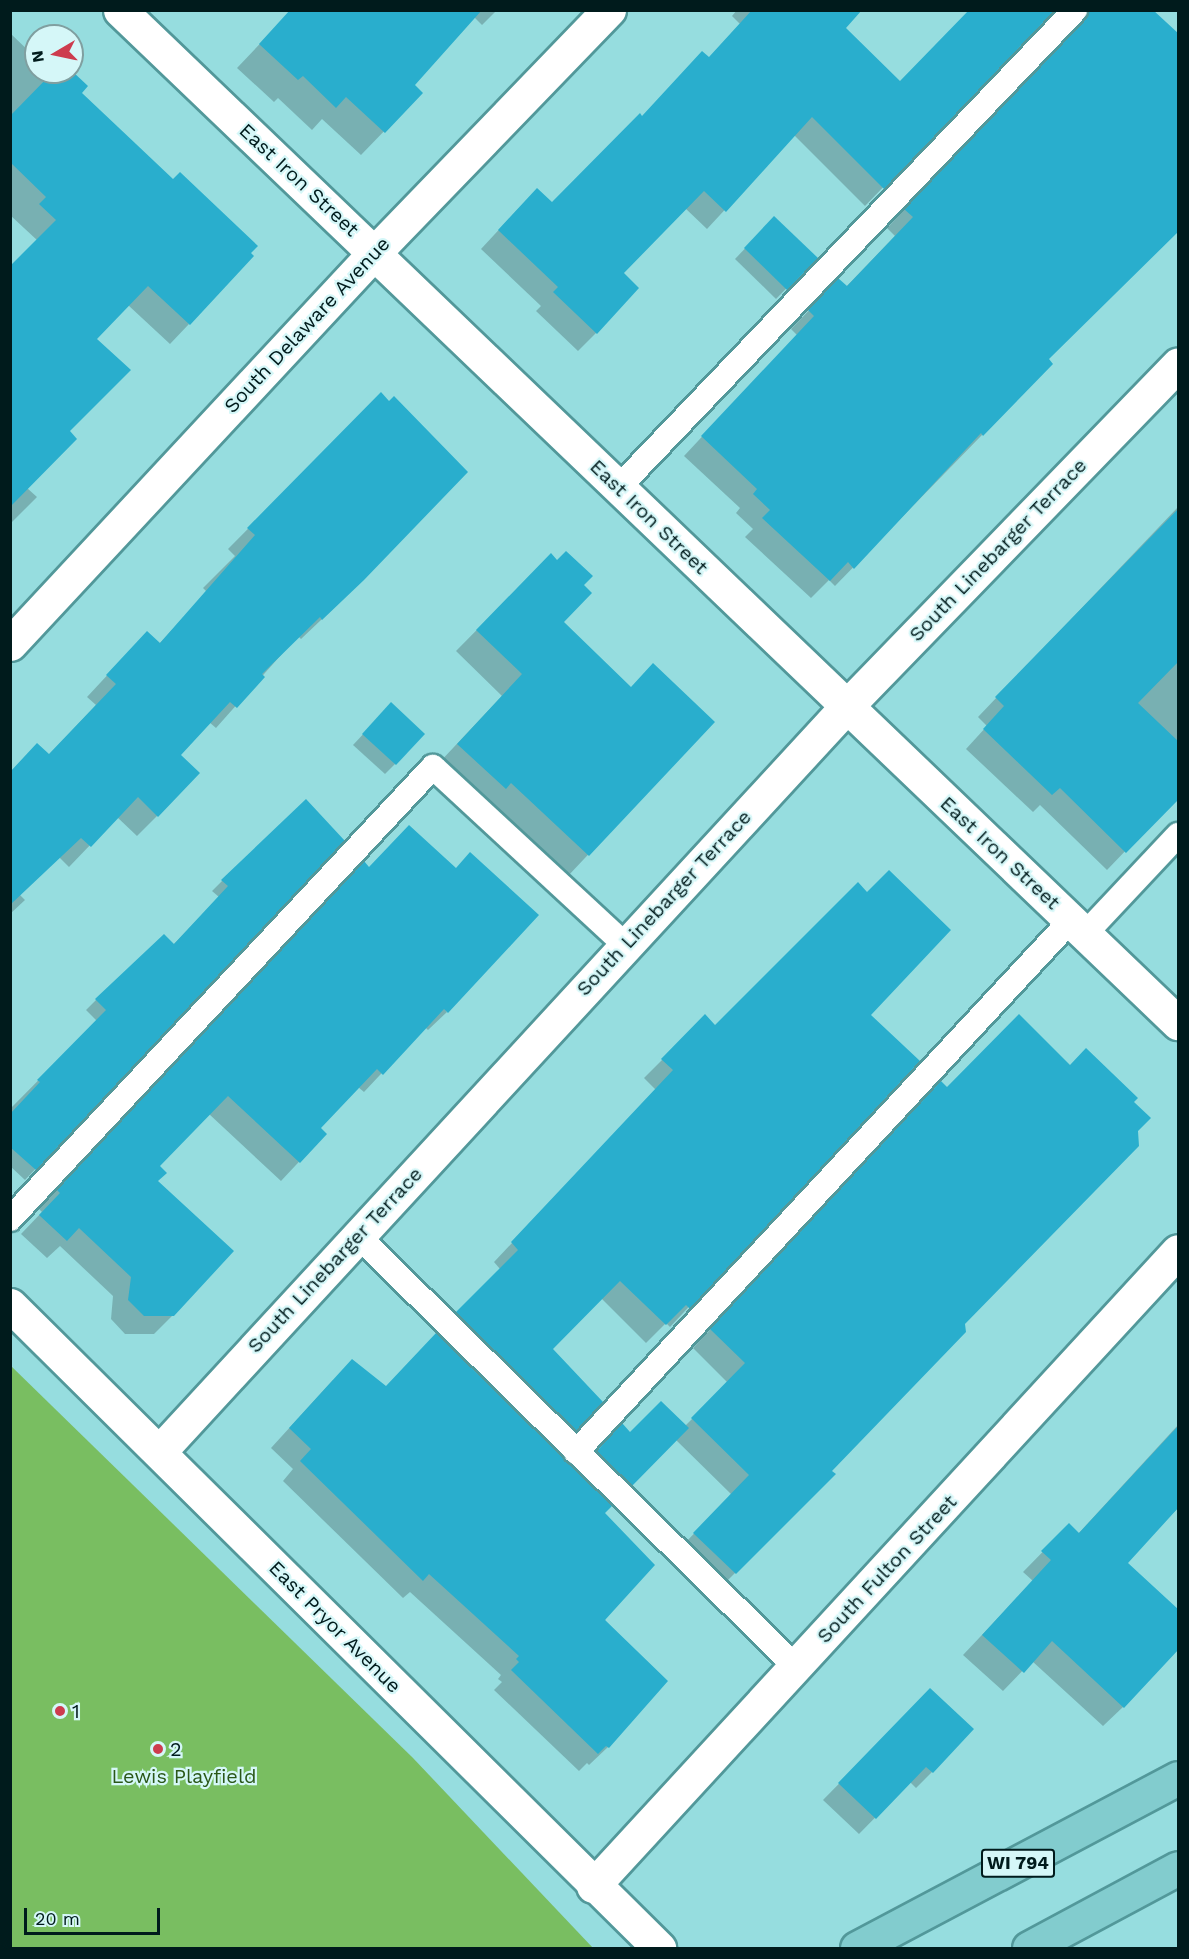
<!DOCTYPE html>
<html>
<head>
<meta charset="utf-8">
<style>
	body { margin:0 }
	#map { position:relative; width:1189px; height:1959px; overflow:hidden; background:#96dddf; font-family:"Work Sans",sans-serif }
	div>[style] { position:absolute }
	.green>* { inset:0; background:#79be61 }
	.shadow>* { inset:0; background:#0003 }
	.building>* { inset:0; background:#29aecd }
	.roads { filter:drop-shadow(2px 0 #52989a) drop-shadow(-2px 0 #52989a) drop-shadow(0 2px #52989a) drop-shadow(0 -2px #52989a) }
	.lane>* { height:24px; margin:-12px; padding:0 12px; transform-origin:12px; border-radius:12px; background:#fff }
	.street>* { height:33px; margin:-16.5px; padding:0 16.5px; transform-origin:16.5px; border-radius:16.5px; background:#fff }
	.secondary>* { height:33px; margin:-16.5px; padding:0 16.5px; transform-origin:16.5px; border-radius:16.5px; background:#fff }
	.primary>* { height:33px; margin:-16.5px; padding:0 16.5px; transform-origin:16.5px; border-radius:16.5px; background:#82ccce }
	.dots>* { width:16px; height:16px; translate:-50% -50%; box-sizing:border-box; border:3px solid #d5f7f8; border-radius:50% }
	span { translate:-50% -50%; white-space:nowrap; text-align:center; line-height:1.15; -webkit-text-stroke:4.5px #d5f7f8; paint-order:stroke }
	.shield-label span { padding:2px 4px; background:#d5f7f8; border:2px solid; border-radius:4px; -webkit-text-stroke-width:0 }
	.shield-label { font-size:18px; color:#001b1c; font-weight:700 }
	.street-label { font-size:20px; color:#001b1c }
	.poi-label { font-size:20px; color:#001b1c }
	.left { translate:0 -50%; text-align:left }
	.park-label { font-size:20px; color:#2a5718 }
	.frame { position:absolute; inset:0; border:12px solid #001b1c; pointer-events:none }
	.north { position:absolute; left:24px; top:24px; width:60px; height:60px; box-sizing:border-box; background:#d5f7f8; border:2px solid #809fa0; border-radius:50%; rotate:261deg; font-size:16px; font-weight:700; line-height:24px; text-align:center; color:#001b1c }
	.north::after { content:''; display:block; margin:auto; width:21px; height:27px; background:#cd3c4e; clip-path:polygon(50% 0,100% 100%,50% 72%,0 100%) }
	.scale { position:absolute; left:24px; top:1908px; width:136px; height:27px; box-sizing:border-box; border:3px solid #001b1c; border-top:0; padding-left:8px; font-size:18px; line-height:21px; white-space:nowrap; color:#001b1c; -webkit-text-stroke:4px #d5f7f8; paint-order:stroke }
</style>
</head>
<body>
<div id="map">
	<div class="green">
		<div style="clip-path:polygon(10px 1365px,413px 1758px,593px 1948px,11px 1948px)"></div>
	</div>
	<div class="shadow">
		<div style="clip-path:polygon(292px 10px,497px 10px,482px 25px,474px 17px,413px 85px,421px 93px,361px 155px,322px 119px,312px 130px,278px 98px,274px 102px,237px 68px)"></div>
		<div style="clip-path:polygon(737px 10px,860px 10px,843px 28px,900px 83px,971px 10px,1151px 10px,1046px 359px,1051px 364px,835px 586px,829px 580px,811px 598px,745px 537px,753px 529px,736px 513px,740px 508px,684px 456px,797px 335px,791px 329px,820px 299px,846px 287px,895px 236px,887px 228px,1071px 32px,1067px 18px,1059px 14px,1046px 18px,865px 206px,794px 135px,707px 229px,685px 208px,622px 273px,596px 333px,578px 351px,536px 311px,541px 306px,481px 249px,519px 208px,552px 204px,708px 59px,740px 24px,732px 16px)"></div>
		<div style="clip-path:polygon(10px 33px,36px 58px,36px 72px,51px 72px,80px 93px,189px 324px,170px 344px,128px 305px,95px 339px,68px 431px,27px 488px,37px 497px,10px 524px,10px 268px,38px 241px,10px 215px)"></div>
		<div style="clip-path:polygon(774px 218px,816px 258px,776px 299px,735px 259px)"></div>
		<div style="clip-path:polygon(381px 394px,341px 601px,301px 639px,298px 636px,216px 728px,209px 722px,178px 755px,157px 816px,137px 836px,117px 817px,69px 867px,59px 857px,20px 895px,25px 900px,10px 914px,10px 773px,48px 756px,96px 705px,87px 697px,127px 654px,159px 644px,207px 592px,203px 588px,235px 556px,228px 549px)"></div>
		<div style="clip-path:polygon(1178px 507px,1178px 796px,1107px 870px,1040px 805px,1033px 812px,966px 749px,987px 726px,978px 717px)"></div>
		<div style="clip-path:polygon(530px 576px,582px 585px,562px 622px,631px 688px,713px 722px,568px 876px,490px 802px,484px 809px,437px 765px,502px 696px,456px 651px)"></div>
		<div style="clip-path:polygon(381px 715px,395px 764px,385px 774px,353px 745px)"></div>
		<div style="clip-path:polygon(343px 841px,25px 1180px,10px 1166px,10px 1109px,97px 1021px,86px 1010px,96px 1000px,164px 936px,173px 945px,219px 897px,212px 891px,222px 881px)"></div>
		<div style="clip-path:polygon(346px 882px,447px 1012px,428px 1030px,425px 1027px,364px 1092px,358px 1087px,319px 1128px,325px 1134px,281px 1181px,209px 1114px,158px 1166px,156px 1182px,173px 1315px,154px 1334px,125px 1334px,111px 1319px,113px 1296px,60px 1246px,47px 1258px,21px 1234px,42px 1212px,39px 1209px)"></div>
		<div style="clip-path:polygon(869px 1015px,918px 1061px,670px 1327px,666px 1323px,646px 1343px,601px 1298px,551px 1349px,575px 1430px,557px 1448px,438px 1332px,500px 1269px,494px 1262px,656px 1090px,644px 1078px,705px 1017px,715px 1027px)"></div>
		<div style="clip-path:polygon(922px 1101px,964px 1324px,830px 1471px,834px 1474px,717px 1591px,676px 1552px,732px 1495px,676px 1440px,621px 1495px,587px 1462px,612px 1436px,685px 1426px,728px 1383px,693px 1348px)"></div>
		<div style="clip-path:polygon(333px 1380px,385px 1388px,603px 1513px,608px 1747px,589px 1765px,587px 1763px,579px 1771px,494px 1690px,502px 1682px,498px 1679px,501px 1675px,410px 1592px,403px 1598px,283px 1481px,293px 1469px,271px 1448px)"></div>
		<div style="clip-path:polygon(1178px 1425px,1178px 1508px,1125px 1563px,1123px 1707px,1103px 1726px,1032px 1661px,1003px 1691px,963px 1655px,1033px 1581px,1023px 1572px,1069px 1525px,1078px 1534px)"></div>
		<div style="clip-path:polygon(931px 1690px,932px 1772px,916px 1788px,910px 1782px,859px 1834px,823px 1800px)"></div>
	</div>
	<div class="building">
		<div style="clip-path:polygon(290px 10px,482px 10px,415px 85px,423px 93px,385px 133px,346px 97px,336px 108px,303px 76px,298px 80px,259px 44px)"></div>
		<div style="clip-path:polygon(752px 10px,862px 10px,846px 28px,900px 81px,969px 10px,1055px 10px,884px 189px,812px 117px,726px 212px,704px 191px,624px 273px,639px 288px,597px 334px,553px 292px,558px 287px,498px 230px,537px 188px,552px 202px,640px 113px,642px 116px,702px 51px,709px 57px)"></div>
		<div style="clip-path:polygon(1089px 10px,1153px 10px,1179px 34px,1179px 231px,1049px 359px,1053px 364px,983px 436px,981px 433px,854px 569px,848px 562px,830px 581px,762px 518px,770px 510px,753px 494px,757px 489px,701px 436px,814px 316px,808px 310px,838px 278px,847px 286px,913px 217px,904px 209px,1085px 20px)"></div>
		<div style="clip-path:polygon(72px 71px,88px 86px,82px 93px,136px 144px,173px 179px,180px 172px,258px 246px,251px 253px,254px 256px,190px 325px,148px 286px,97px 339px,131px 370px,70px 431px,77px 439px,10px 507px,10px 266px,56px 220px,39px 204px,46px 197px,10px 162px,10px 116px,53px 72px)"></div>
		<div style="clip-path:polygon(774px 216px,818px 258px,787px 290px,744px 248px)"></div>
		<div style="clip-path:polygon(381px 392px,389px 401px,394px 396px,468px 472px,364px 580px,322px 620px,320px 617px,262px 674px,265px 677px,237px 708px,230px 702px,181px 755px,200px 773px,158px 817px,138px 797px,91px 847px,81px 838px,10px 905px,10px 772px,37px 743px,49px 754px,116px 684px,106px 675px,147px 631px,160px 643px,255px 535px,247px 528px)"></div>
		<div style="clip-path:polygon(1179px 508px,1179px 661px,1138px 703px,1179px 742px,1179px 799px,1126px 853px,1060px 788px,1052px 795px,983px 729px,1004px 706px,995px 697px)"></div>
		<div style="clip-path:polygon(566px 551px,593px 576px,584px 585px,592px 593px,564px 622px,631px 687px,653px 663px,715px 722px,589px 856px,511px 783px,506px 789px,457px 744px,522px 674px,476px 630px,551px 553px,557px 560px)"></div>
		<div style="clip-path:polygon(391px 702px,425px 734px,396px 765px,362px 734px)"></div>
		<div style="clip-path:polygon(306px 799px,345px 841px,36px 1170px,10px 1147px,10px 1114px,40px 1082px,37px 1080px,106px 1010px,95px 999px,164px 934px,174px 944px,228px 886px,221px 880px)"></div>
		<div style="clip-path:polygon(409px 825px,456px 868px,470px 852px,539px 915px,448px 1013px,444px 1009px,383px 1075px,377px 1069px,321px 1128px,327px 1134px,300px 1163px,228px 1096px,160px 1166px,167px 1173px,158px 1181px,234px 1251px,174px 1316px,144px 1316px,128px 1300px,131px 1277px,79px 1228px,67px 1241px,39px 1215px,60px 1193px,57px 1190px,364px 861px,369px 867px)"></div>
		<div style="clip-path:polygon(889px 870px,951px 930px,871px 1015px,920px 1061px,690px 1309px,686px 1305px,666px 1325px,620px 1281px,553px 1349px,603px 1402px,576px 1431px,456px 1312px,518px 1250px,511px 1242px,673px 1070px,661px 1059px,705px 1014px,715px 1025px,858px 882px,867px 892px)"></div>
		<div style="clip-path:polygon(1019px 1014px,1070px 1065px,1086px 1048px,1138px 1098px,1134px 1102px,1151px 1118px,1138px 1131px,1139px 1146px,965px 1324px,966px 1332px,832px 1471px,836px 1474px,736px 1574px,693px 1533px,749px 1475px,691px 1418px,745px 1363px,710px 1329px,941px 1081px,947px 1087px)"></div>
		<div style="clip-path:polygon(436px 1333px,612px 1506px,605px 1513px,655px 1565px,605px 1620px,668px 1681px,609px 1748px,606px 1746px,598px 1754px,511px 1670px,519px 1662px,516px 1659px,519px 1656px,429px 1574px,423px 1581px,300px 1461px,311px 1449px,289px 1428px,352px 1359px,386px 1386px)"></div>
		<div style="clip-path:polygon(661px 1401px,689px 1428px,632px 1486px,597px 1451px,622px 1423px,630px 1432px)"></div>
		<div style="clip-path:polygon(1179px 1425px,1179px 1507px,1128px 1563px,1179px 1610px,1179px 1649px,1124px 1708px,1052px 1641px,1024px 1673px,982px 1635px,1051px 1560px,1041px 1551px,1069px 1523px,1079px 1533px)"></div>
		<div style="clip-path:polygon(930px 1688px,974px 1729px,933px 1773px,926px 1767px,876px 1819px,838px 1783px)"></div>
	</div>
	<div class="roads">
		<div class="lane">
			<div style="left:619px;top:487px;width:660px;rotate:-46.29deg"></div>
			<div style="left:1085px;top:934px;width:136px;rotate:-46.8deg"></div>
			<div style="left:10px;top:1219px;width:619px;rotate:-46.9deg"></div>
			<div style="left:433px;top:767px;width:262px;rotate:42.8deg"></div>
			<div style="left:357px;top:1235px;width:616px;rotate:44.54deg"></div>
			<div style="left:576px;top:1452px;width:727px;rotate:-47.06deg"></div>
		</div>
		<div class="street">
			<div style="left:120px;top:10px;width:1465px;rotate:43.76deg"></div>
			<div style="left:10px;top:644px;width:536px;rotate:-47.04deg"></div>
			<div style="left:375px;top:252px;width:337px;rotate:-46deg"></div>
			<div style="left:160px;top:1451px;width:1012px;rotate:-47.32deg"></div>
			<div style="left:846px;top:707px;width:477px;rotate:-45.9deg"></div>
			<div style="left:593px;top:1886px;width:863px;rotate:-47.35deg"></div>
		</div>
		<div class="secondary">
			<div style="left:10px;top:1305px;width:914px;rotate:44.73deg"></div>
		</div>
		<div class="primary">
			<div style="left:857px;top:1948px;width:363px;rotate:-27.9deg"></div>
			<div style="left:1029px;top:1948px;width:169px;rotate:-28.2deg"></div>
		</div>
	</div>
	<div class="dots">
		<div style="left:60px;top:1711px;background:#cd3c4e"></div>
		<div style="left:158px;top:1749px;background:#cd3c4e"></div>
	</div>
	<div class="shield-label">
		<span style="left:1018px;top:1863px">WI 794</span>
	</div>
	<div class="street-label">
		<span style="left:299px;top:180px;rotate:43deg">East Iron Street</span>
		<span style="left:307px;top:325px;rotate:-47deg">South Delaware Avenue</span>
		<span style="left:649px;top:517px;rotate:44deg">East Iron Street</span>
		<span style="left:998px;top:550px;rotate:-46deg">South Linebarger Terrace</span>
		<span style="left:1000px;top:853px;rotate:43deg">East Iron Street</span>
		<span style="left:664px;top:903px;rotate:-47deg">South Linebarger Terrace</span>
		<span style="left:335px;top:1260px;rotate:-47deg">South Linebarger Terrace</span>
		<span style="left:887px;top:1569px;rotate:-47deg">South Fulton Street</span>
		<span style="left:335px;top:1627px;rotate:45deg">East Pryor Avenue</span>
	</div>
	<div class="poi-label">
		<span class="left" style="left:72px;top:1711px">1</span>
		<span class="left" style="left:170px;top:1749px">2</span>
	</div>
	<div class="park-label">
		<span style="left:184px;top:1776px">Lewis Playfield</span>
	</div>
	<div class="frame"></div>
	<div class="north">N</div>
	<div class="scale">20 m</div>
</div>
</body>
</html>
